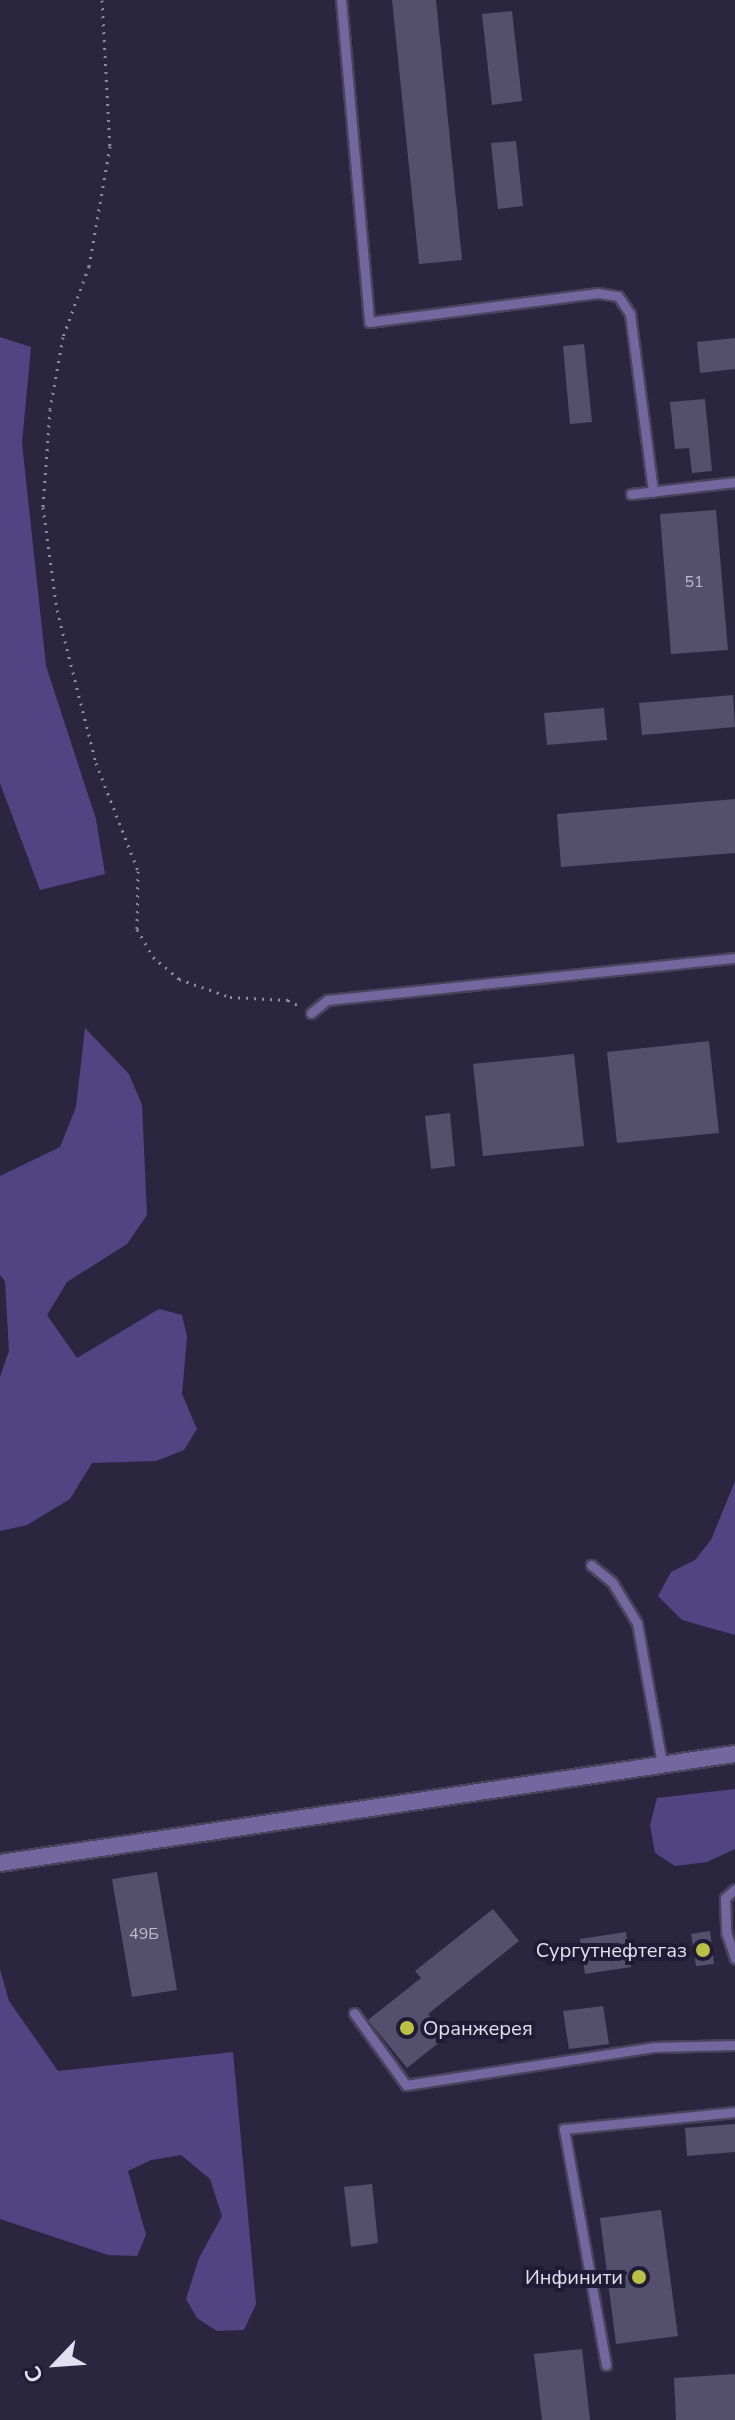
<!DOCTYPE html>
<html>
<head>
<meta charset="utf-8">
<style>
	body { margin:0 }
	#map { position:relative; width:735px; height:2420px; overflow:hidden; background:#2b2640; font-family:"Nunito Sans",sans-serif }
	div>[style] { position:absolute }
	.green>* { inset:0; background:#524482 }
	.building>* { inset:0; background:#544f6d }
	.path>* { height:3px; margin-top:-1.5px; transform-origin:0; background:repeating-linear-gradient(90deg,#8e8ba0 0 2px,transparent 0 8px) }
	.roads { filter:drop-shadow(2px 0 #48445c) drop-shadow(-2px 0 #48445c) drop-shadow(0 2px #48445c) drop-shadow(0 -2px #48445c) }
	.lane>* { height:9px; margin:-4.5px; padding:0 4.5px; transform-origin:4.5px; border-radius:4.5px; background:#72689f }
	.street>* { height:16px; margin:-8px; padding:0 8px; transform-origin:8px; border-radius:8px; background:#72689f }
	.dots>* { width:22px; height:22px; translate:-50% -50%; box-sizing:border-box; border:4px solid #211c35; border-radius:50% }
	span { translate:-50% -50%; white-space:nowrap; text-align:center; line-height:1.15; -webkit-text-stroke:8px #211c35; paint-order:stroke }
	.number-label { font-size:16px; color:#bebbcf }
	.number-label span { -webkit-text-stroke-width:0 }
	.poi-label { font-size:20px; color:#e1dff0 }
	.right { translate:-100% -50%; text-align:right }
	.left { translate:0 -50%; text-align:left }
	.north { position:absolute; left:16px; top:2324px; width:80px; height:80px; -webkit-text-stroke:6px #211c35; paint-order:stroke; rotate:245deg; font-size:22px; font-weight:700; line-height:32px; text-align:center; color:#e1dff0 }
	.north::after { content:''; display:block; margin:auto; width:28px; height:36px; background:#e1dff0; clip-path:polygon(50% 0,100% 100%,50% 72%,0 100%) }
</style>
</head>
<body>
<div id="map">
	<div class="green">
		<div style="clip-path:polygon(0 337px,31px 347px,22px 443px,46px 666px,96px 819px,105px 874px,40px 890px,0 783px)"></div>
		<div style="clip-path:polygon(85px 1028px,129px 1074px,142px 1105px,147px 1215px,127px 1244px,67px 1282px,47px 1315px,77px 1358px,159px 1309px,182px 1315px,187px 1337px,182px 1394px,197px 1429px,184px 1450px,156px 1461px,92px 1463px,70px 1499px,27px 1525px,0 1531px,0 1377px,9px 1351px,5px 1281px,0 1275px,0 1176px,60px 1147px,76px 1107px)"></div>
		<div style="clip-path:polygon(735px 1481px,735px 1635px,682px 1620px,658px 1596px,671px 1572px,695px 1560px,711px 1540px)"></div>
		<div style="clip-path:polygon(735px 1789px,735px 1849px,707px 1862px,675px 1866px,655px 1853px,650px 1825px,657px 1798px)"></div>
		<div style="clip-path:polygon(0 1969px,9px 2001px,58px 2071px,233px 2052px,256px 2304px,244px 2330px,217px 2331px,197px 2318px,186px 2299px,199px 2258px,222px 2216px,210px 2179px,181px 2155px,151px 2160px,128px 2171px,146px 2235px,137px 2256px,108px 2255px,0 2219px)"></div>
	</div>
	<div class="building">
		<div style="clip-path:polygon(392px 0,436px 0,462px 260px,419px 264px)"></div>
		<div style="clip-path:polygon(512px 11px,522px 101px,492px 105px,482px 14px)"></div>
		<div style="clip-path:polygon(516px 141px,523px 206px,498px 209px,491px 143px)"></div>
		<div style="clip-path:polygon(735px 338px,735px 369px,700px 373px,697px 342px)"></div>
		<div style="clip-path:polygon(584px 344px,592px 422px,570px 424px,563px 346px)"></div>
		<div style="clip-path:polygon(705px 399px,712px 471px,692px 473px,689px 448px,675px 449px,670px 402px)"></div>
		<div style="clip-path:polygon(716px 510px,728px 650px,671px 654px,660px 514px)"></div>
		<div style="clip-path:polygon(733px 695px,735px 727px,642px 735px,639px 703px)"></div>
		<div style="clip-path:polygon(604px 708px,607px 740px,547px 745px,544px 713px)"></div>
		<div style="clip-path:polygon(735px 799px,735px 853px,561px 867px,557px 814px)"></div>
		<div style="clip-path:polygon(709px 1041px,719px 1133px,617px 1143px,607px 1052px)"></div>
		<div style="clip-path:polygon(574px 1054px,584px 1146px,483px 1156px,473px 1064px)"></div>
		<div style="clip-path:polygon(450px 1113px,455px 1166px,431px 1169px,425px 1116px)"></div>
		<div style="clip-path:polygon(157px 1872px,177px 1990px,132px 1997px,112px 1879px)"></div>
		<div style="clip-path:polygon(493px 1909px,519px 1941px,428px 2014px,446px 2037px,407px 2068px,368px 2020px,421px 1978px,415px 1971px)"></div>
		<div style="clip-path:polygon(710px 1931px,714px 1964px,696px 1966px,691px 1934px)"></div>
		<div style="clip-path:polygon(626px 1932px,631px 1967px,585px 1974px,580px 1939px)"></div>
		<div style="clip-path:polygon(603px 2006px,609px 2044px,569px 2049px,563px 2011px)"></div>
		<div style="clip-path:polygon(735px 2124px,735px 2152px,687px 2156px,685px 2128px)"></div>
		<div style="clip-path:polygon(372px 2184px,378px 2243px,351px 2247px,344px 2187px)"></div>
		<div style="clip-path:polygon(661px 2210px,678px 2336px,616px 2344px,600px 2218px)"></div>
		<div style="clip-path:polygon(582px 2349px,590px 2420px,542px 2420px,534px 2354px)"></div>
		<div style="clip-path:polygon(735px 2374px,735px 2420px,676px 2420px,674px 2378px)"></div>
	</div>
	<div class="path">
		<div style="left:102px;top:0;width:146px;rotate:86.9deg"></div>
		<div style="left:110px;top:146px;width:122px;rotate:99.9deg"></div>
		<div style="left:89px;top:266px;width:76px;rotate:110.1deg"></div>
		<div style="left:63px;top:337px;width:73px;rotate:100.2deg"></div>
		<div style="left:50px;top:409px;width:98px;rotate:94.1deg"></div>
		<div style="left:43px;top:507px;width:104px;rotate:82.3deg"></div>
		<div style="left:57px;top:610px;width:158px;rotate:75.7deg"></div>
		<div style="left:96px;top:763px;width:116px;rotate:68.7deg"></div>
		<div style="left:138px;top:871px;width:58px;rotate:91deg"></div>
		<div style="left:137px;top:929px;width:32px;rotate:60deg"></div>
		<div style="left:153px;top:957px;width:34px;rotate:40deg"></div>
		<div style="left:179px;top:979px;width:54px;rotate:19.4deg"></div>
		<div style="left:230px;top:997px;width:58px;rotate:3deg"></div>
		<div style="left:288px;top:1000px;width:15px;rotate:28deg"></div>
	</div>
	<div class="roads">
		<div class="lane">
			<div style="left:341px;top:0;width:323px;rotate:85deg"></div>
			<div style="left:369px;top:322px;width:231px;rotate:-7.2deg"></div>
			<div style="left:598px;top:293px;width:20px;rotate:9deg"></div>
			<div style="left:618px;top:296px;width:22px;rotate:56deg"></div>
			<div style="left:630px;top:314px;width:179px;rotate:82.6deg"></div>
			<div style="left:631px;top:494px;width:105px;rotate:-6.6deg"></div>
			<div style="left:311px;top:1013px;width:21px;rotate:-39deg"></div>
			<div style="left:327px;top:1000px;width:410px;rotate:-5.9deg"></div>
			<div style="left:591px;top:1565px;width:27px;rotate:39deg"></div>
			<div style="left:612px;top:1582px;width:48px;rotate:58.6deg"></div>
			<div style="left:637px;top:1623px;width:142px;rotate:79.9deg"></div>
			<div style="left:735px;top:1889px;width:13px;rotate:138deg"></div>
			<div style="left:725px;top:1898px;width:34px;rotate:88deg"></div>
			<div style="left:726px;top:1932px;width:28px;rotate:71deg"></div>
			<div style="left:354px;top:2013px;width:89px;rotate:54.2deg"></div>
			<div style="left:406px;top:2085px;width:252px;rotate:-8.7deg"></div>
			<div style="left:655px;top:2047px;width:80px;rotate:-1.4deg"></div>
			<div style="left:606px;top:2365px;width:240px;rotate:-100.1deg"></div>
			<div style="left:564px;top:2129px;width:172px;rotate:-5.7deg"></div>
		</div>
		<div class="street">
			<div style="left:0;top:1863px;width:743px;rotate:-8.44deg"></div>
		</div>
	</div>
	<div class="dots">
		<div style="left:703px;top:1950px;background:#bac045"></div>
		<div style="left:407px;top:2028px;background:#bac045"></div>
		<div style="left:639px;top:2277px;background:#bac045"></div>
	</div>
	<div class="number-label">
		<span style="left:694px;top:582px">51</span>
		<span style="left:144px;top:1934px">49Б</span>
	</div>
	<div class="poi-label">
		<span class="right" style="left:687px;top:1950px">Сургутнефтегаз</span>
		<span class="left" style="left:423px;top:2028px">Оранжерея</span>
		<span class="right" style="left:623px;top:2277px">Инфинити</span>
	</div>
	<div class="north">С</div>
</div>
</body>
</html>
